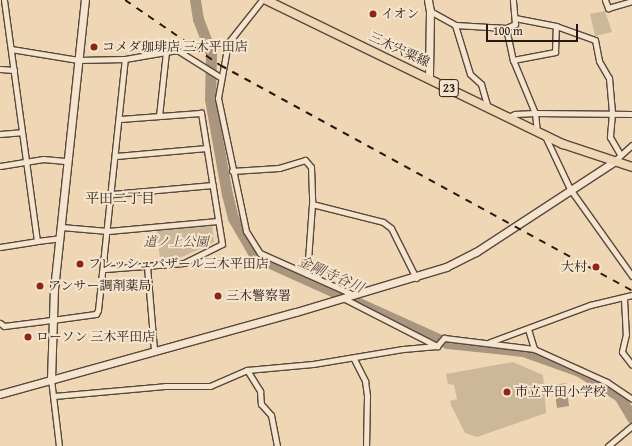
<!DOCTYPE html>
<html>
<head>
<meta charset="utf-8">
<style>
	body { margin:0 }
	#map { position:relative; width:632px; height:446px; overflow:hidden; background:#efd7b5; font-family:"Gentium Book Plus","Noto Serif JP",serif }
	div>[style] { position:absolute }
	.green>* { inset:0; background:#ccb799 }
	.water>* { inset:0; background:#aa967e }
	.river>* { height:11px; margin:-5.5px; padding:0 5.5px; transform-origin:5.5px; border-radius:5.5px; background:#aa967e }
	.roads { filter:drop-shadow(1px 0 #57483b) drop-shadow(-1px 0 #57483b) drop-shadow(0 1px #57483b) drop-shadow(0 -1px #57483b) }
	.street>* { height:5px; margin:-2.5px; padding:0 2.5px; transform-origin:2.5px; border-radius:2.5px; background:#f5e5cf }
	.secondary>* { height:7px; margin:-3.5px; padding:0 3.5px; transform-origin:3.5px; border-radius:3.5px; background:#f5e5cf }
	.primary>* { height:8px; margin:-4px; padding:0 4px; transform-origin:4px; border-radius:4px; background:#efd7b5 }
	.rail>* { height:2px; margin-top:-1px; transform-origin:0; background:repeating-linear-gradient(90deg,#241812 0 7px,transparent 0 14px) }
	.dots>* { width:11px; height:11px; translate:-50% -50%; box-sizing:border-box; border:2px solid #f5e5cf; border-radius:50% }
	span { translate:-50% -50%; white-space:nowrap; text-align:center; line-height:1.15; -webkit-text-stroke:4px #f5e5cf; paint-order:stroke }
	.shield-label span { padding:1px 3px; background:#f5e5cf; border:1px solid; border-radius:3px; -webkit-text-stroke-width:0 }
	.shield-label { font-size:12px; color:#241812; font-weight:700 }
	.poi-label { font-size:13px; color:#241812 }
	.left { translate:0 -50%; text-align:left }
	.right { translate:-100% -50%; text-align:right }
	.street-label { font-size:13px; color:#241812 }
	.park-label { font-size:13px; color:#56483a; font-style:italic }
	.neighbourhood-label { font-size:14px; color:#241812 }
	.water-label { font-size:14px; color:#5a4a3d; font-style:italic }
	.scale { position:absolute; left:486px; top:24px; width:92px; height:18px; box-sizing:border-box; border:2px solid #241812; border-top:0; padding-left:5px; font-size:12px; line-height:14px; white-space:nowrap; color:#241812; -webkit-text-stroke:3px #f5e5cf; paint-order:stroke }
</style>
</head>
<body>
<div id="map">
	<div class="green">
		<div style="clip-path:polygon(605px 11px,612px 32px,595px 36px,590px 14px)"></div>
		<div style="clip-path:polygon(209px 223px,212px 225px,214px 242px,182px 257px,160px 259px,157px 229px)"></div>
		<div style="clip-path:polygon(513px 362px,543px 375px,546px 413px,477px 437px,465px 433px,451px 405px,450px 401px,457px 399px,454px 385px,448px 384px,446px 374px)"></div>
	</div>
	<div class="water">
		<div style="clip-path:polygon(566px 383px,569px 406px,557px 408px,554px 385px)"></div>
	</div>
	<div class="river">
		<div style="left:195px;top:0;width:19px;rotate:81deg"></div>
		<div style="left:198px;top:19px;width:36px;rotate:69deg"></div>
		<div style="left:211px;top:53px;width:46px;rotate:91.2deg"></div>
		<div style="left:210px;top:99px;width:97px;rotate:79.9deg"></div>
		<div style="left:227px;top:194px;width:25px;rotate:76deg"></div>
		<div style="left:233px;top:218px;width:39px;rotate:60deg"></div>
		<div style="left:253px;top:252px;width:20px;rotate:33deg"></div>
		<div style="left:270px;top:263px;width:194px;rotate:24.3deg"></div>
		<div style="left:447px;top:343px;width:76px;rotate:6deg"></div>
		<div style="left:523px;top:351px;width:59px;rotate:19.7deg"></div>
		<div style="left:579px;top:371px;width:47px;rotate:32deg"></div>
		<div style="left:619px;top:396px;width:26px;rotate:59deg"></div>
	</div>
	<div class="roads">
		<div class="street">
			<div style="left:262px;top:0;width:55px;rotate:128.3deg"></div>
			<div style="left:228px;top:43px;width:56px;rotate:100.3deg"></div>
			<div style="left:218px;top:98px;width:136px;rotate:78.1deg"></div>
			<div style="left:246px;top:231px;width:26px;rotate:58deg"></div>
			<div style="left:260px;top:253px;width:103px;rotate:24.1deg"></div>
			<div style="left:605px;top:0;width:9px;rotate:69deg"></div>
			<div style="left:608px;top:8px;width:25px;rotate:-16deg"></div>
			<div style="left:430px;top:11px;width:29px;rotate:29deg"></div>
			<div style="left:455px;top:25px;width:51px;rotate:3.4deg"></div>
			<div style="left:506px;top:28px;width:10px;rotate:-24deg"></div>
			<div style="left:515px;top:24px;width:24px;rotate:-95deg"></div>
			<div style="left:515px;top:18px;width:42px;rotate:11deg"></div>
			<div style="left:556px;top:26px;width:41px;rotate:19.7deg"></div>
			<div style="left:595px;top:40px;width:21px;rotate:79deg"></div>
			<div style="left:599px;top:61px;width:20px;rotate:60deg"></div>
			<div style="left:609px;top:78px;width:35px;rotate:85deg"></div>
			<div style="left:612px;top:113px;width:24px;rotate:95deg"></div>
			<div style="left:610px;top:137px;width:20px;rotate:60deg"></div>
			<div style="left:455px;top:25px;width:51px;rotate:73deg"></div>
			<div style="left:470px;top:74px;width:15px;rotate:42deg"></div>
			<div style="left:481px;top:84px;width:25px;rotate:74deg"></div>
			<div style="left:506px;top:28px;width:33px;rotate:78deg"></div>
			<div style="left:513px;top:60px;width:57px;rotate:67.5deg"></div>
			<div style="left:535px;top:113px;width:19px;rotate:84deg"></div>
			<div style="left:11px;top:49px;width:68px;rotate:9.3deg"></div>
			<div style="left:78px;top:60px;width:47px;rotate:-1.2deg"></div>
			<div style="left:125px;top:59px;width:53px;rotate:-9.8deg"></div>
			<div style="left:177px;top:50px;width:51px;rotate:32.1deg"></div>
			<div style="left:513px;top:60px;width:43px;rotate:-10.8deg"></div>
			<div style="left:555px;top:52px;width:26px;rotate:-88deg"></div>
			<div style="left:0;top:69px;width:14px;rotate:4deg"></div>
			<div style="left:159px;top:116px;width:64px;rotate:-83.8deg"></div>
			<div style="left:508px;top:117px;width:8px;rotate:-23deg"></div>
			<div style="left:515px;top:114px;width:20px;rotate:-3deg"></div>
			<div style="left:535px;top:113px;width:97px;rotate:0.6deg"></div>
			<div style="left:0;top:134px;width:21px;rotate:-5deg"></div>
			<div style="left:545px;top:136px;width:59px;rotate:64.7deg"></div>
			<div style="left:570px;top:189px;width:107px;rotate:54.5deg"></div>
			<div style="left:116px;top:156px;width:91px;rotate:-5deg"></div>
			<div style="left:612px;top:163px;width:27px;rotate:-42deg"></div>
			<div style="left:0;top:166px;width:44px;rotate:-9.2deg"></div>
			<div style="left:43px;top:159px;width:25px;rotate:5deg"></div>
			<div style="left:232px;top:171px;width:47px;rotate:-3.7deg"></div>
			<div style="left:279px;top:168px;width:27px;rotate:-17deg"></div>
			<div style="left:305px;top:160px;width:9px;rotate:49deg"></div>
			<div style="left:311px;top:167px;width:37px;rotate:88deg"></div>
			<div style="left:312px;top:204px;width:73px;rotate:14.2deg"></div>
			<div style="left:383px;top:222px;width:10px;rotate:37deg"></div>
			<div style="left:391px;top:228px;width:56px;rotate:63.4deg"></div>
			<div style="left:112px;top:194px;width:101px;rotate:-5.1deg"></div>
			<div style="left:61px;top:227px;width:47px;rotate:4.9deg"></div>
			<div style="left:108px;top:231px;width:110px;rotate:-5.2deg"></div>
			<div style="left:37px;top:241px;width:23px;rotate:-7deg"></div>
			<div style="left:0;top:247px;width:37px;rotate:-9deg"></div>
			<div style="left:37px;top:241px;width:243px;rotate:-97.8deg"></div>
			<div style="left:147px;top:266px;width:84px;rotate:85.2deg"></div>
			<div style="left:105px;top:269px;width:79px;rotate:-4.3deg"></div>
			<div style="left:184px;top:263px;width:42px;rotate:-26.6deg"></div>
			<div style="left:222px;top:244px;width:133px;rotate:-99.1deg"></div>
			<div style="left:201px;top:113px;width:82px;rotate:175.8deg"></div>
			<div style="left:307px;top:274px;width:70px;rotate:-85.9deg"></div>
			<div style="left:343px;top:298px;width:106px;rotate:27.1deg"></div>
			<div style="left:437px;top:346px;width:11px;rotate:-49deg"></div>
			<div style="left:444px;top:338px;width:91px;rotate:7deg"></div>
			<div style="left:534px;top:349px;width:80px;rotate:24.3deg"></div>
			<div style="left:607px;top:382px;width:30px;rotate:34deg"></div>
			<div style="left:624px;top:299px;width:35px;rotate:87deg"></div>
			<div style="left:626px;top:334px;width:18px;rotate:103deg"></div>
			<div style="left:622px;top:352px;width:16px;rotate:52deg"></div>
			<div style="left:0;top:323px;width:5px;rotate:37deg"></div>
			<div style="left:4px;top:326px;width:48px;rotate:-7.1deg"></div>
			<div style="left:52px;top:320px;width:44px;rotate:-7.8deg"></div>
			<div style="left:96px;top:314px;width:4px;rotate:-63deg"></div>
			<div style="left:98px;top:310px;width:252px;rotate:-83.9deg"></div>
			<div style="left:528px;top:329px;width:21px;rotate:73deg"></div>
			<div style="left:490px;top:342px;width:107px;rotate:-20.3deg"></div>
			<div style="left:590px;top:305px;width:43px;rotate:-13.4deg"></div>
			<div style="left:354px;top:359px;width:25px;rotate:63deg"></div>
			<div style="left:365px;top:381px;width:15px;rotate:82deg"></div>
			<div style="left:367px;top:396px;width:50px;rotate:91.1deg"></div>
			<div style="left:247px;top:370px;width:25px;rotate:58deg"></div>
			<div style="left:260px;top:391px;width:13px;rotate:86deg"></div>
			<div style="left:261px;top:404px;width:15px;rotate:48deg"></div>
			<div style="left:271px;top:415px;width:32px;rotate:79deg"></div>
			<div style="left:51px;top:379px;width:67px;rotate:83.2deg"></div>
			<div style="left:54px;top:396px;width:111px;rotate:-5.1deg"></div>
			<div style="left:165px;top:386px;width:45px"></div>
			<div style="left:210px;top:386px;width:40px;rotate:-23.4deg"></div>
			<div style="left:247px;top:370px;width:66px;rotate:-5.2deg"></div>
			<div style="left:313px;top:364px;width:91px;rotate:-9.5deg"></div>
			<div style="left:403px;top:349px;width:34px;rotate:-5deg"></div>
			<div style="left:608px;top:446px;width:31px;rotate:-40deg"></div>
		</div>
		<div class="secondary">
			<div style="left:428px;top:0;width:11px;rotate:80deg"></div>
			<div style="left:430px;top:11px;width:67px;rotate:90.9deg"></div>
			<div style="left:51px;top:379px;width:90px;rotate:-88.1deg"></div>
			<div style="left:54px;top:289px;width:291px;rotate:-83.9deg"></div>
			<div style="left:0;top:394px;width:307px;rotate:-15.5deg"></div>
			<div style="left:296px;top:312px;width:157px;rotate:-16.7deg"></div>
			<div style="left:446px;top:267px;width:34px;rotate:-27deg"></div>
			<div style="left:476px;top:252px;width:163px;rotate:-33.2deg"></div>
		</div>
		<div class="primary">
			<div style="left:266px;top:0;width:330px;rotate:25.9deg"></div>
			<div style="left:563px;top:144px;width:73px;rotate:18.4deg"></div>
		</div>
	</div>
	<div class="rail">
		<div style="left:125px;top:0;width:115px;rotate:34.4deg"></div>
		<div style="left:220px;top:65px;width:470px;rotate:28.7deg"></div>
	</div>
	<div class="dots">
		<div style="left:373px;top:14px;background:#8f2418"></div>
		<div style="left:94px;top:47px;background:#8f2418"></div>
		<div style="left:80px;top:264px;background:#8f2418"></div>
		<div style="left:596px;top:267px;background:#8f2418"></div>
		<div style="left:40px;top:286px;background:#8f2418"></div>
		<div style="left:218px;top:296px;background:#8f2418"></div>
		<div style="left:28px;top:337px;background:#8f2418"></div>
		<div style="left:507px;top:392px;background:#8f2418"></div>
	</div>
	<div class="shield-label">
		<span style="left:449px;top:88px">23</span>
	</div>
	<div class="poi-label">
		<span class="left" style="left:381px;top:14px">イオン</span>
		<span class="left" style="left:102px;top:47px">コメダ珈琲店 三木平田店</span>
		<span class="left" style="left:88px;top:264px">フレッシュバザール三木平田店</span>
		<span class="right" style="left:587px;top:267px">大村</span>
		<span class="left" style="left:48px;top:286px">アンサー調剤薬局</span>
		<span class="left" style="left:226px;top:296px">三木警察署</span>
		<span class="left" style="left:36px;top:337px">ローソン 三木平田店</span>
		<span class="left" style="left:515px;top:392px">市立平田小学校</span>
	</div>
	<div class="street-label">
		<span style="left:399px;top:50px;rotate:25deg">三木宍粟線</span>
	</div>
	<div class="park-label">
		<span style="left:176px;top:242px">道ノ上公園</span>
	</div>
	<div class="neighbourhood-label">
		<span style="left:120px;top:198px">平田二丁目</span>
	</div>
	<div class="water-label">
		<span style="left:331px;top:274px;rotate:24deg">金剛寺谷川</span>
	</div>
	<div class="scale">100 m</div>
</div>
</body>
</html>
